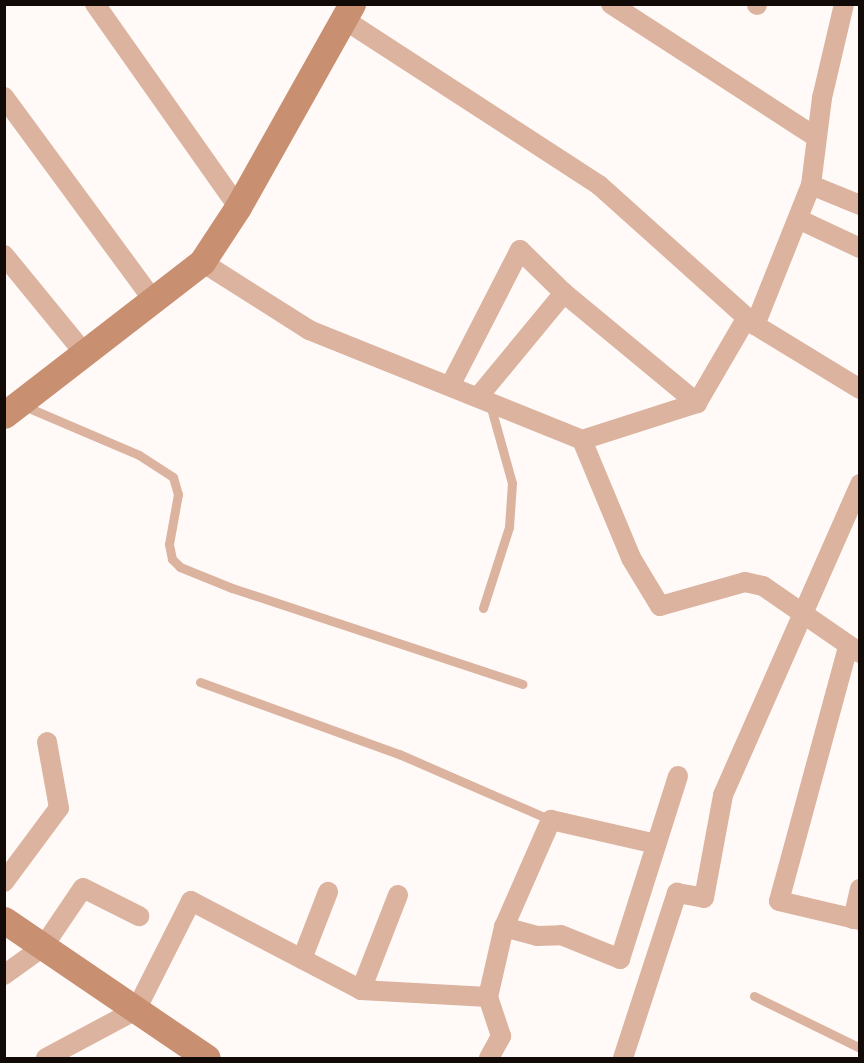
<!DOCTYPE html>
<html>
<head>
<meta charset="utf-8">
<style>
	body { margin:0 }
	#map { position:relative; width:864px; height:1063px; overflow:hidden; background:#fffaf8; font-family:"Open Sans",sans-serif }
	div>[style] { position:absolute }
	.lane>* { height:9px; margin:-4.5px; padding:0 4.5px; transform-origin:4.5px; border-radius:4.5px; background:#dbb39f }
	.street>* { height:20px; margin:-10px; padding:0 10px; transform-origin:10px; border-radius:10px; background:#dbb39f }
	.secondary>* { height:27px; margin:-13.5px; padding:0 13.5px; transform-origin:13.5px; border-radius:13.5px; background:#c88f71 }
	span { translate:-50% -50%; white-space:nowrap; text-align:center; line-height:1.15; -webkit-text-stroke:5px #fff; paint-order:stroke }
	.frame { position:absolute; inset:0; border:6px solid #110a07; pointer-events:none }
</style>
</head>
<body>
<div id="map">
	<div class="lane">
		<div style="left:22px;top:405px;width:127px;rotate:23.1deg"></div>
		<div style="left:139px;top:455px;width:40px;rotate:32.9deg"></div>
		<div style="left:173px;top:477px;width:18px;rotate:74deg"></div>
		<div style="left:178px;top:494px;width:51px;rotate:100.2deg"></div>
		<div style="left:169px;top:544px;width:15px;rotate:79deg"></div>
		<div style="left:172px;top:559px;width:11px;rotate:45deg"></div>
		<div style="left:180px;top:567px;width:56px;rotate:22deg"></div>
		<div style="left:232px;top:588px;width:306px;rotate:18.3deg"></div>
		<div style="left:483px;top:608px;width:85px;rotate:-72.2deg"></div>
		<div style="left:509px;top:527px;width:44px;rotate:-86.1deg"></div>
		<div style="left:512px;top:483px;width:82px;rotate:-105.6deg"></div>
		<div style="left:200px;top:682px;width:212px;rotate:19.9deg"></div>
		<div style="left:399px;top:754px;width:166px;rotate:23.5deg"></div>
		<div style="left:754px;top:996px;width:118px;rotate:26.1deg"></div>
	</div>
	<div class="street">
		<div style="left:95px;top:4px;width:248px;rotate:54.8deg"></div>
		<div style="left:611px;top:4px;width:244px;rotate:33deg"></div>
		<div style="left:757px;top:4px;width:1px;rotate:90deg"></div>
		<div style="left:345px;top:20px;width:303px;rotate:33deg"></div>
		<div style="left:599px;top:185px;width:210px;rotate:41.9deg"></div>
		<div style="left:755px;top:325px;width:123px;rotate:31.4deg"></div>
		<div style="left:4px;top:97px;width:253px;rotate:53.7deg"></div>
		<div style="left:811px;top:185px;width:53px;rotate:22.2deg"></div>
		<div style="left:798px;top:219px;width:68px;rotate:25.1deg"></div>
		<div style="left:4px;top:255px;width:128px;rotate:50.7deg"></div>
		<div style="left:202px;top:262px;width:127px;rotate:32.4deg"></div>
		<div style="left:309px;top:330px;width:294px;rotate:21.9deg"></div>
		<div style="left:582px;top:440px;width:121px;rotate:-17.8deg"></div>
		<div style="left:697px;top:403px;width:99px;rotate:-59.8deg"></div>
		<div style="left:755px;top:325px;width:151px;rotate:-68.2deg"></div>
		<div style="left:811px;top:185px;width:88px;rotate:-82.8deg"></div>
		<div style="left:822px;top:98px;width:97px;rotate:-76.8deg"></div>
		<div style="left:450px;top:386px;width:153px;rotate:-62.8deg"></div>
		<div style="left:520px;top:250px;width:62px;rotate:44.3deg"></div>
		<div style="left:478px;top:397px;width:135px;rotate:-50.4deg"></div>
		<div style="left:564px;top:293px;width:173px;rotate:39.6deg"></div>
		<div style="left:582px;top:440px;width:128px;rotate:67.4deg"></div>
		<div style="left:631px;top:558px;width:56px;rotate:58.9deg"></div>
		<div style="left:660px;top:606px;width:88px;rotate:-15.8deg"></div>
		<div style="left:745px;top:582px;width:18px;rotate:13deg"></div>
		<div style="left:763px;top:586px;width:118px;rotate:34.6deg"></div>
		<div style="left:848px;top:647px;width:263px;rotate:105.2deg"></div>
		<div style="left:779px;top:901px;width:83px;rotate:13.2deg"></div>
		<div style="left:4px;top:882px;width:92px;rotate:-53.4deg"></div>
		<div style="left:59px;top:808px;width:67px;rotate:-100.3deg"></div>
		<div style="left:853px;top:919px;width:31px;rotate:-77deg"></div>
		<div style="left:504px;top:927px;width:34px;rotate:15deg"></div>
		<div style="left:537px;top:936px;width:24px;rotate:-2deg"></div>
		<div style="left:561px;top:935px;width:64px;rotate:22.1deg"></div>
		<div style="left:620px;top:959px;width:192px;rotate:-72.4deg"></div>
		<div style="left:302px;top:959px;width:72px;rotate:-68.8deg"></div>
		<div style="left:4px;top:975px;width:48px;rotate:-35.7deg"></div>
		<div style="left:43px;top:947px;width:71px;rotate:-55.9deg"></div>
		<div style="left:83px;top:888px;width:63px;rotate:26.6deg"></div>
		<div style="left:361px;top:990px;width:102px;rotate:-68.7deg"></div>
		<div style="left:46px;top:1058px;width:102px;rotate:-28.1deg"></div>
		<div style="left:136px;top:1010px;width:122px;rotate:-63.2deg"></div>
		<div style="left:191px;top:901px;width:192px;rotate:27.6deg"></div>
		<div style="left:361px;top:990px;width:127px;rotate:3.2deg"></div>
		<div style="left:489px;top:1058px;width:25px;rotate:-61deg"></div>
		<div style="left:501px;top:1036px;width:41px;rotate:-108.4deg"></div>
		<div style="left:488px;top:997px;width:72px;rotate:-77.1deg"></div>
		<div style="left:504px;top:927px;width:117px;rotate:-66.3deg"></div>
		<div style="left:551px;top:820px;width:108px;rotate:12.9deg"></div>
		<div style="left:623px;top:1058px;width:174px;rotate:-71.9deg"></div>
		<div style="left:677px;top:893px;width:27px;rotate:10deg"></div>
		<div style="left:704px;top:898px;width:105px;rotate:-79.5deg"></div>
		<div style="left:723px;top:795px;width:340px;rotate:-66.2deg"></div>
	</div>
	<div class="secondary">
		<div style="left:4px;top:415px;width:250px;rotate:-37.7deg"></div>
		<div style="left:202px;top:262px;width:66px;rotate:-56.8deg"></div>
		<div style="left:238px;top:207px;width:233px;rotate:-60.7deg"></div>
		<div style="left:4px;top:920px;width:245px;rotate:34.2deg"></div>
	</div>
	<div class="frame"></div>
</div>
</body>
</html>
